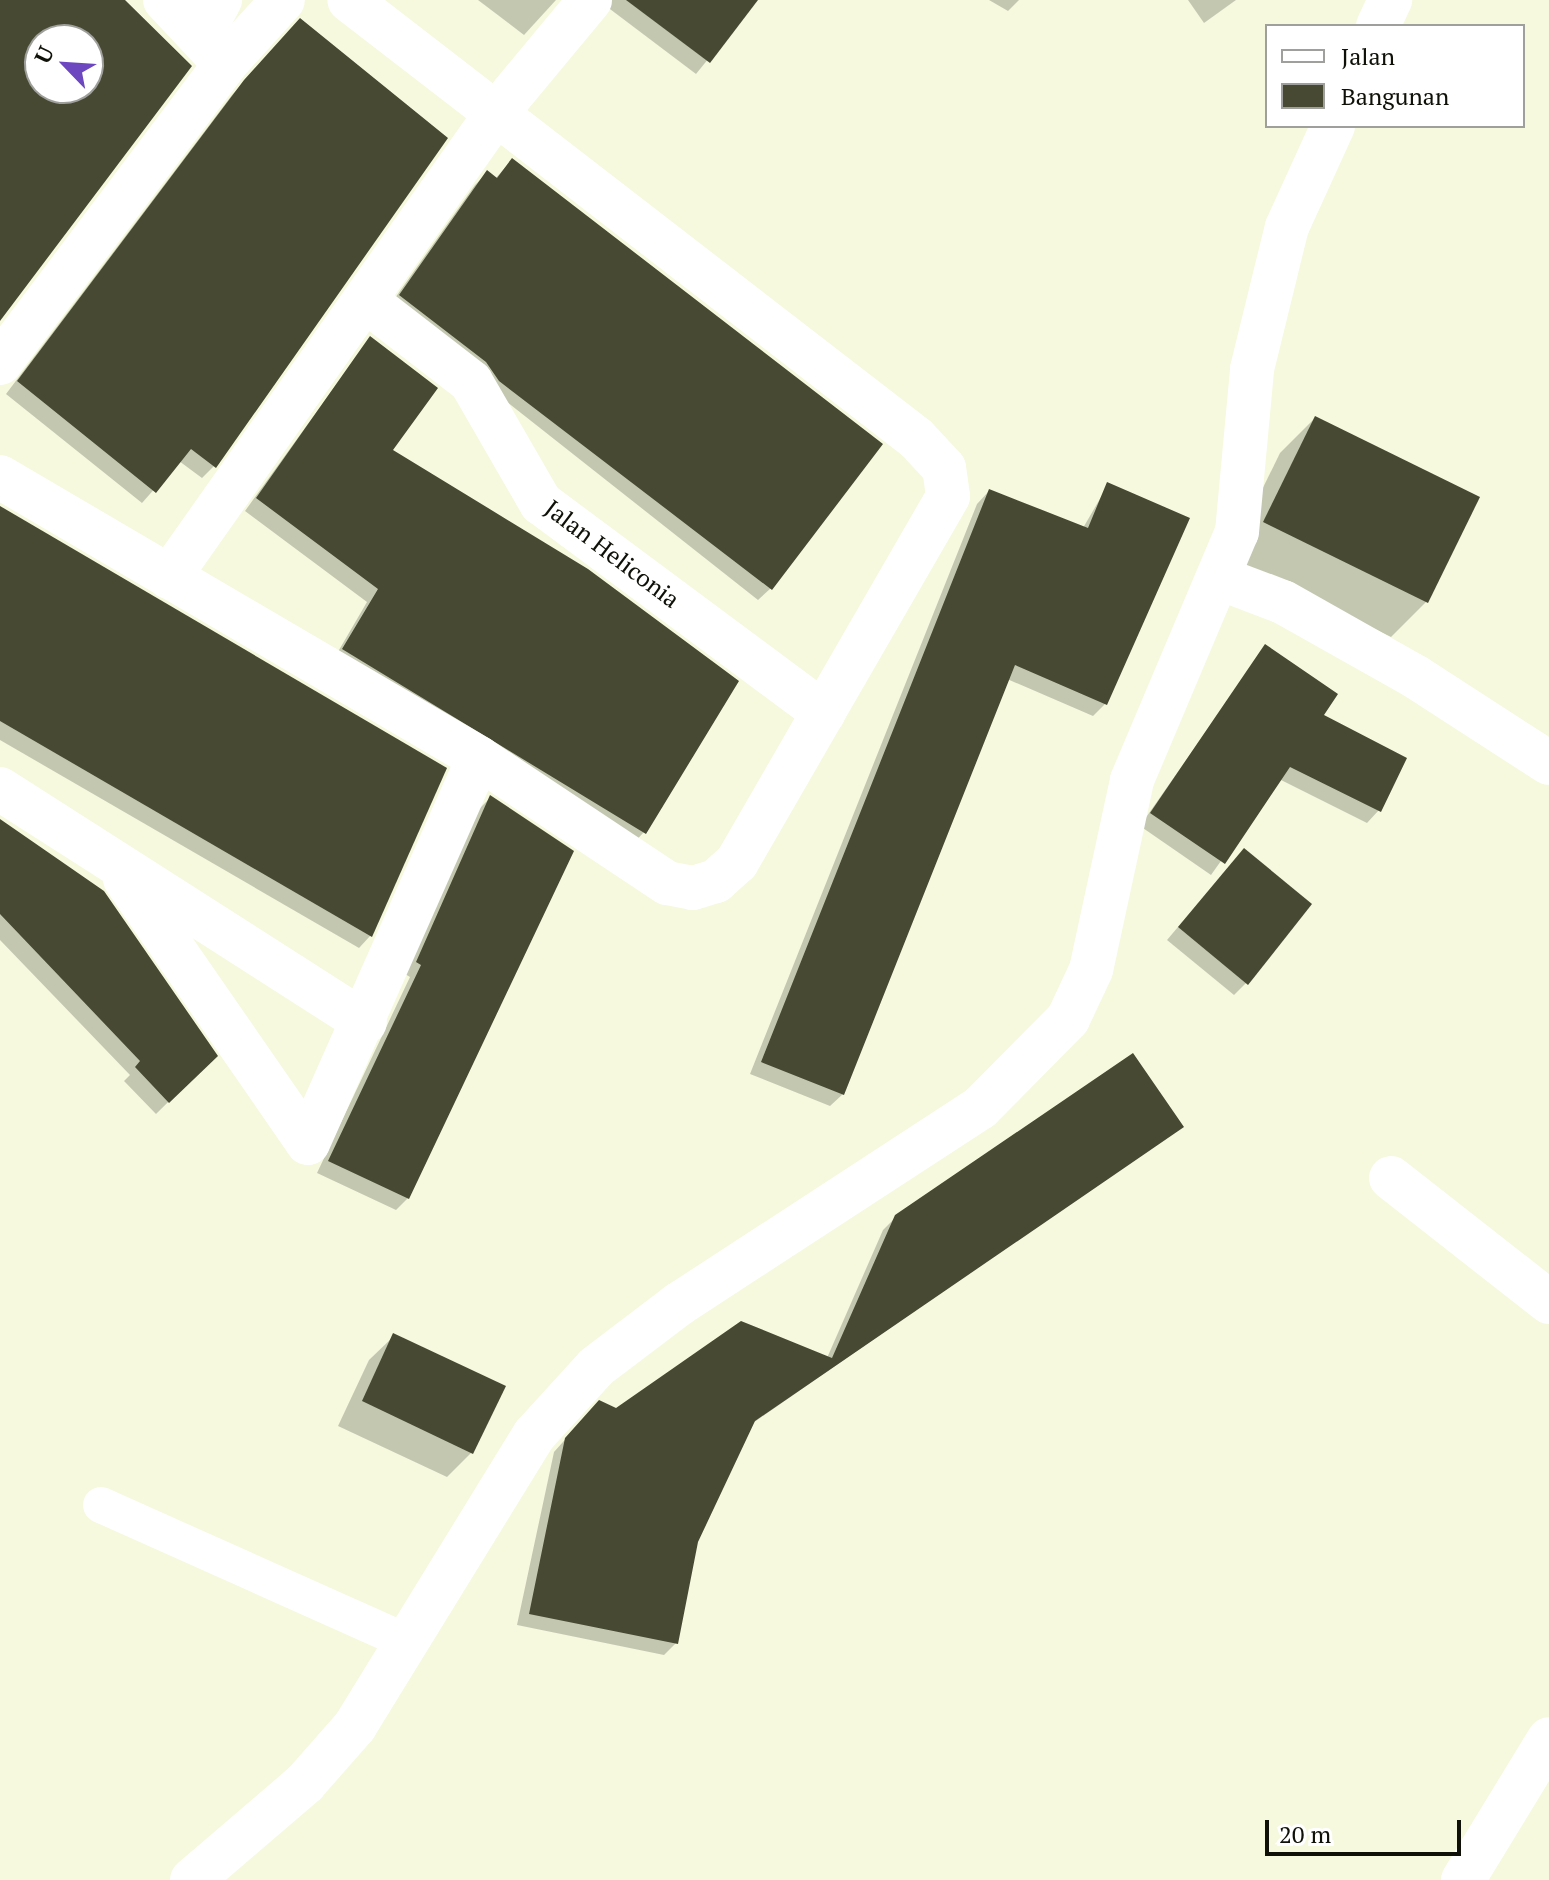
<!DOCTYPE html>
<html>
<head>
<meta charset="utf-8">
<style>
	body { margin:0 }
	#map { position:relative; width:1549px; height:1880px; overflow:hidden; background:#f6f9dd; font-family:"PT Serif",serif }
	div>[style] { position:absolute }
	.shadow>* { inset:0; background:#0003 }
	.building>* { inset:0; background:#474932 }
	.service>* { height:36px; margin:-18px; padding:0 18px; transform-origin:18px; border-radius:18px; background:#fff }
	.minor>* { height:44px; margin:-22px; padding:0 22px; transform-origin:22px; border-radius:22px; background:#fff }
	span { translate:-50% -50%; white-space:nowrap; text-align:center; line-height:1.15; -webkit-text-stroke:8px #fff; paint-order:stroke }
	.street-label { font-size:24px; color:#0f1007 }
	.legend { position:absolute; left:1265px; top:24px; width:260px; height:104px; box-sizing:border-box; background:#fff; border:2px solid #9f9f9c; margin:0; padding:10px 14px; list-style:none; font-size:24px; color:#0f1007 }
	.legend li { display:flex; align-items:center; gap:16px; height:40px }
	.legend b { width:40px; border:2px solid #9f9f9c }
	.north { position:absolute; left:24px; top:24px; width:80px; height:80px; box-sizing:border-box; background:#fff; border:2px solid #9f9f9c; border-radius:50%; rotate:295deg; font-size:22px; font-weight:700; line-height:32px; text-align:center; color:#0f1007 }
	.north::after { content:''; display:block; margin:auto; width:28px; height:36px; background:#6c47bf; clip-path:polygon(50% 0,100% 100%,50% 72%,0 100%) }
	.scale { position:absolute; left:1265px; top:1820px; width:196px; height:36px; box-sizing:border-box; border:4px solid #0f1007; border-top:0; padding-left:10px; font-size:24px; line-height:28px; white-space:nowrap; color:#0f1007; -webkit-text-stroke:6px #fff; paint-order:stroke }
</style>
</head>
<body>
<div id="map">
	<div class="shadow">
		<div style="clip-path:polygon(478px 0,556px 0,524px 35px)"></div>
		<div style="clip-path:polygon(598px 0,756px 0,696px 74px)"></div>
		<div style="clip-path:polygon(989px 0,1019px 0,1008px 11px)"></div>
		<div style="clip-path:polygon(1188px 0,1236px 0,1204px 23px)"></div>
		<div style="clip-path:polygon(288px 33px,214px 466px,202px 478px,179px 461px,142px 503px,6px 394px,232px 95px)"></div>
		<div style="clip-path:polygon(512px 160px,771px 588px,758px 600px,388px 308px,475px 185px,487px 173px,495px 179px)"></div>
		<div style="clip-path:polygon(370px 338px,390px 450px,644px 832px,632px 845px,332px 662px,367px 602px,245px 511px)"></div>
		<div style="clip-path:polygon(1315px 418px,1426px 602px,1391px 637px,1229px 557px,1280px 453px)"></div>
		<div style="clip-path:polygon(1108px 485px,1105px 704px,1093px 716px,1007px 679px,843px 1094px,830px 1106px,750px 1074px,977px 504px,989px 491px,1083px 528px)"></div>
		<div style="clip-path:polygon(0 508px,371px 935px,359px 948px,0 740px)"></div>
		<div style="clip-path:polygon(1265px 647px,1321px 716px,1379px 810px,1367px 823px,1279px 779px,1211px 875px,1140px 826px)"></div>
		<div style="clip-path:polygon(490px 798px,408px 1198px,396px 1210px,317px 1173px,410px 977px,405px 974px,478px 810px)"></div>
		<div style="clip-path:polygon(0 822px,215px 1056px,156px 1114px,124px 1081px,130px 1075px,0 940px)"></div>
		<div style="clip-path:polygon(1232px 863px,1246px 983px,1234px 995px,1167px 940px)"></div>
		<div style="clip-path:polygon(1181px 1126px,750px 1425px,696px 1541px,676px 1643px,664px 1655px,517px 1625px,554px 1452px,587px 1415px,827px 1358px,883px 1230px,896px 1217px)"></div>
		<div style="clip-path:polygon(394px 1336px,471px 1453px,447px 1477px,338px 1426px,369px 1360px)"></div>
	</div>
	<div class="building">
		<div style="clip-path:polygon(evenodd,0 0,125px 0,192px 66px,0 321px,0 0,40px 40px,88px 40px,88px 88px,40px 88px,40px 40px)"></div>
		<div style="clip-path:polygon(626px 0,758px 0,710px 63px)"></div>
		<div style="clip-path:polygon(300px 18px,448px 138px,216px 468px,191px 449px,156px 493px,17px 381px,244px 80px)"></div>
		<div style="clip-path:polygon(512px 158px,883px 444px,772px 590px,499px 381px,486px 362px,399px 295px,487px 170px,497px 178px)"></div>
		<div style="clip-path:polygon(370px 336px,438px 388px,393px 450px,588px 569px,739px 681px,646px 834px,342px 649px,378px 589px,256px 498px)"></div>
		<div style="clip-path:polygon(1315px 416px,1480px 497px,1428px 603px,1263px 522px)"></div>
		<div style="clip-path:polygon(1107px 482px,1190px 518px,1107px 705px,1015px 665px,844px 1095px,761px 1062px,989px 489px,1088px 528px)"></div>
		<div style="clip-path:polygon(0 506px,447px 768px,372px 937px,0 721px)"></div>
		<div style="clip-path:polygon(1265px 644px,1338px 694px,1324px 715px,1407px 758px,1381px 812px,1290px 767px,1225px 864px,1150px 813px)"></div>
		<div style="clip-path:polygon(490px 795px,574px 851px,409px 1199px,328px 1161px,421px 965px,416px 962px)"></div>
		<div style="clip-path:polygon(0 819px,104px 891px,218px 1056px,169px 1103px,135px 1067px,140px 1061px,0 914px)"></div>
		<div style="clip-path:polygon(1244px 848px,1312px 904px,1248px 985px,1178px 927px)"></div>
		<div style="clip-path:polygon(1133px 1053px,1184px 1127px,755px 1421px,698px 1542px,678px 1644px,529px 1614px,565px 1438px,599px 1400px,616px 1408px,741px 1321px,832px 1358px,895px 1215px)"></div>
		<div style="clip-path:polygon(393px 1333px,506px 1386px,473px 1454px,362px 1401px)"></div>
	</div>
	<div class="service">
		<div style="left:101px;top:1505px;width:338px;rotate:24.1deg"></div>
	</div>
	<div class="minor">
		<div style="left:165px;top:0;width:88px;rotate:46.8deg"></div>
		<div style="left:1378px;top:26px;width:29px;rotate:-65deg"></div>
		<div style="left:201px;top:36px;width:41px;rotate:-62.2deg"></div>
		<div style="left:365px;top:300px;width:134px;rotate:37.7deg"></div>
		<div style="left:471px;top:382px;width:140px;rotate:60deg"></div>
		<div style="left:541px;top:503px;width:352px;rotate:36.6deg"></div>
		<div style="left:0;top:363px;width:374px;rotate:-53deg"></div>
		<div style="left:225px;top:64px;width:86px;rotate:-47.8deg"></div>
		<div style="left:0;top:477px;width:555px;rotate:30.4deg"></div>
		<div style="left:479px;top:758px;width:226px;rotate:33.6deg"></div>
		<div style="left:667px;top:883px;width:26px;rotate:11deg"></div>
		<div style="left:693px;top:888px;width:24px;rotate:-17deg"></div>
		<div style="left:716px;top:881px;width:28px;rotate:-42deg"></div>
		<div style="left:737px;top:862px;width:422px;rotate:-60deg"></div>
		<div style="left:948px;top:496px;width:28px;rotate:-98deg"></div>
		<div style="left:944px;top:468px;width:41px;rotate:-133deg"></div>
		<div style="left:916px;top:438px;width:716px;rotate:-142.31deg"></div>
		<div style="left:169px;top:577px;width:570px;rotate:-54.78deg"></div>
		<div style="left:498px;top:111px;width:144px;rotate:-50.3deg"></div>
		<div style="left:1222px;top:579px;width:65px;rotate:20.7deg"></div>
		<div style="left:1283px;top:602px;width:153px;rotate:29.4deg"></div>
		<div style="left:1416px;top:677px;width:158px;rotate:32.9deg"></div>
		<div style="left:0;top:789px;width:433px;rotate:32.6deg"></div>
		<div style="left:125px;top:879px;width:321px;rotate:55.3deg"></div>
		<div style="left:308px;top:1143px;width:421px;rotate:-66.1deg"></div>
		<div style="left:1391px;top:1178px;width:201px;rotate:38.1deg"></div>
		<div style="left:192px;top:1880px;width:149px;rotate:-40.6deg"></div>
		<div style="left:305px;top:1783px;width:76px;rotate:-48.7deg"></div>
		<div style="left:355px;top:1726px;width:342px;rotate:-58.4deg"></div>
		<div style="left:534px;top:1435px;width:92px;rotate:-47.6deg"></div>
		<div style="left:596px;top:1367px;width:104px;rotate:-37.2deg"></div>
		<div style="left:679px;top:1304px;width:359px;rotate:-33.1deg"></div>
		<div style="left:980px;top:1108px;width:125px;rotate:-45.3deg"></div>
		<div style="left:1068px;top:1019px;width:54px;rotate:-64.9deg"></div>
		<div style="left:1091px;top:970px;width:194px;rotate:-77.8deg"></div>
		<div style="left:1132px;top:780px;width:269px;rotate:-67.1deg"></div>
		<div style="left:1237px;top:532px;width:164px;rotate:-84.7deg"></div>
		<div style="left:1252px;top:369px;width:146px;rotate:-76.2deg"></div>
		<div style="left:1287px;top:227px;width:111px;rotate:-65.5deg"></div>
		<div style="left:1463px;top:1880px;width:165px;rotate:-58.6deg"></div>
	</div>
	<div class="street-label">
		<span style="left:612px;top:554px;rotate:37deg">Jalan Heliconia</span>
	</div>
	<ul class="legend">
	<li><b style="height:10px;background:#fff"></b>Jalan</li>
	<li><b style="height:22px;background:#474932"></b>Bangunan</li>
	</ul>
	<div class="north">U</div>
	<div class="scale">20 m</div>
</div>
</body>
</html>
